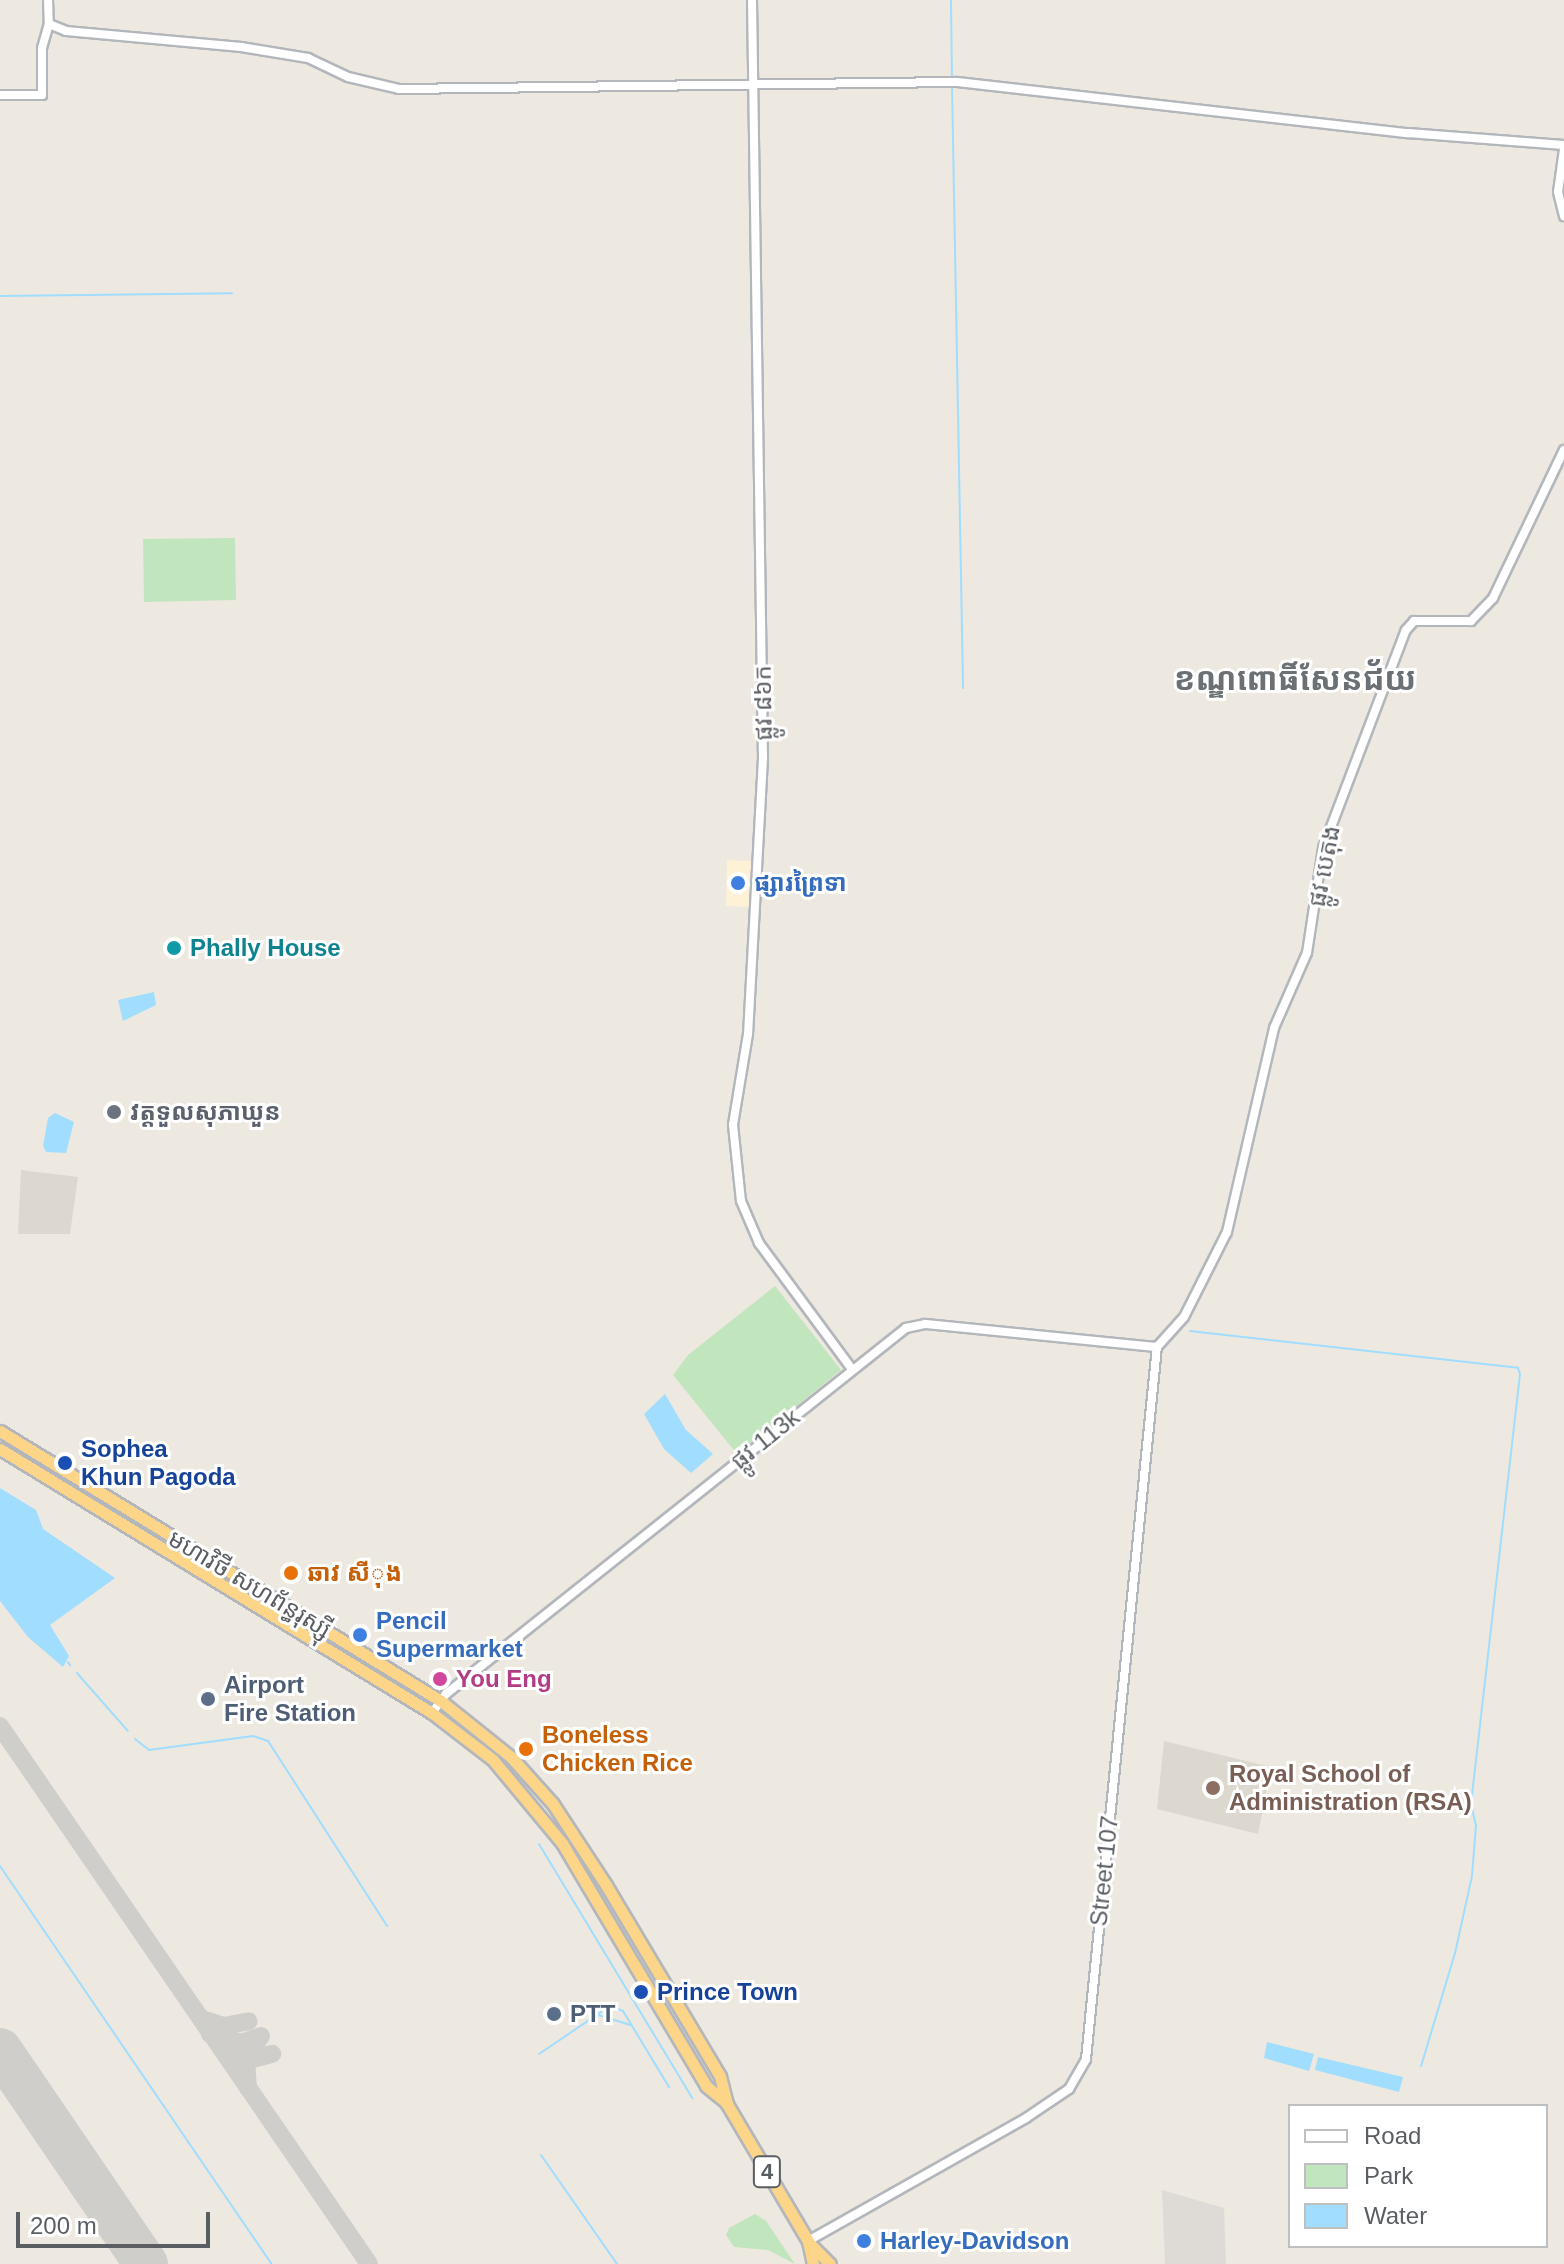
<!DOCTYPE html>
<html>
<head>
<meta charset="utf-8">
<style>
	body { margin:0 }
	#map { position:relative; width:1564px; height:2264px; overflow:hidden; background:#ede9e1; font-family:Helvetica,"Noto Sans Khmer",sans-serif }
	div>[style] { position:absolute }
	.commercial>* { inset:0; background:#fdf1d6 }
	.industrial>* { inset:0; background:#dedbd6 }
	.education>* { inset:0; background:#ddd8cf }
	.green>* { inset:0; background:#c1e5bd }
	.water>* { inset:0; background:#a0ddfe }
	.stream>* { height:2px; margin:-1px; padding:0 1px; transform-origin:1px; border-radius:1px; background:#a0ddfe }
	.taxiway>* { height:18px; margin:-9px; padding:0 9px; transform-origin:9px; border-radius:9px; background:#d0ceca }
	.runway>* { height:44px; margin:-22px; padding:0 22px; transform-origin:22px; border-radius:22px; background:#d0ceca }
	.roads { filter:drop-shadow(2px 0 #b3b7bc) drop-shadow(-2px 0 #b3b7bc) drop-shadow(0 2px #b3b7bc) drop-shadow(0 -2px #b3b7bc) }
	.secondary>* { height:8px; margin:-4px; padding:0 4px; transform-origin:4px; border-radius:4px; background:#fff }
	.highway>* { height:11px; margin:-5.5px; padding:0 5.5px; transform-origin:5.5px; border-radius:5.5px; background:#fcd589 }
	.dots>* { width:22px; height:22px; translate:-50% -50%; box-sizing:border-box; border:4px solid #fff; border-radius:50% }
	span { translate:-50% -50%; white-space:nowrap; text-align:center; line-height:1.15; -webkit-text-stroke:6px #fff; paint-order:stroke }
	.shield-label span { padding:2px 6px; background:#fff; border:2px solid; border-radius:6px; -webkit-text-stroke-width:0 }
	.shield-label { font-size:22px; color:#5a5e62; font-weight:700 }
	.street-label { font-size:24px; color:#5a5e62 }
	.shop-label { font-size:24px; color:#366cbe; font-weight:700 }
	.left { translate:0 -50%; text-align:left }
	.culture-label { font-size:24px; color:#0d838f; font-weight:700 }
	.worship-label { font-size:24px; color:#5b616d; font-weight:700 }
	.transit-label { font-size:24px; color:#164399; font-weight:700 }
	.food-label { font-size:24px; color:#c56008; font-weight:700 }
	.hotel-label { font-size:24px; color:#b23c85; font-weight:700 }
	.service-label { font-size:24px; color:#4e5e75; font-weight:700 }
	.education-label { font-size:24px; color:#785e54; font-weight:700 }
	.district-label { font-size:32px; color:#6b7074; font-weight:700 }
	.legend { position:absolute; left:1288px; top:2104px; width:260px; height:144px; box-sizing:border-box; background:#fff; border:2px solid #bdbfc0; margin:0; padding:10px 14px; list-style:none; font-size:24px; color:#5a5e62 }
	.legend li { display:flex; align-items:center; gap:16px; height:40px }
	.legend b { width:40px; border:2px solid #bdbfc0 }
	.scale { position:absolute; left:16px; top:2212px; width:194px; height:36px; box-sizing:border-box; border:4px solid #5a5e62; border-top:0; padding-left:10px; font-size:24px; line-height:28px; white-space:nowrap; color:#5a5e62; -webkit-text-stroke:6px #fff; paint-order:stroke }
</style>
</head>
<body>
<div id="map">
	<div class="commercial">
		<div style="clip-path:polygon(727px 860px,751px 861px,750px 907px,726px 906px)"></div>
	</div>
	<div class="industrial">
		<div style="clip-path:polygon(1162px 2190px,1224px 2208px,1226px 2264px,1165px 2264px)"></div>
	</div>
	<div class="education">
		<div style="clip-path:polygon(21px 1170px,78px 1177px,70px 1234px,18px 1234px)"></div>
		<div style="clip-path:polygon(1164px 1741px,1271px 1767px,1258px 1834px,1157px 1809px)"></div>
	</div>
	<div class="green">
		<div style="clip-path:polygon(235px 538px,236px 600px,144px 602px,143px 539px)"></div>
		<div style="clip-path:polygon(775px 1286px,841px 1370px,737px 1454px,673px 1375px,688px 1355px)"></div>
		<div style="clip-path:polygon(755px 2214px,766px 2221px,795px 2264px,768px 2250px,734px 2247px,726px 2235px,729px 2228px)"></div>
	</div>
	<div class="water">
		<div style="clip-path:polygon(154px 992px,156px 1005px,123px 1021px,118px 1000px)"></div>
		<div style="clip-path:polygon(55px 1113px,74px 1122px,66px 1153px,46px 1152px,43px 1146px,48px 1118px)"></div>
		<div style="clip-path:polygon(665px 1394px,686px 1430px,713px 1454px,691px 1473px,664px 1449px,644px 1414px)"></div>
		<div style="clip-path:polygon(0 1488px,36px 1510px,43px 1529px,115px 1578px,50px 1625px,69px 1656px,63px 1667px,28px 1637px,0 1601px)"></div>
		<div style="clip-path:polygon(1267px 2042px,1314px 2054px,1309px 2071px,1264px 2058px)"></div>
		<div style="clip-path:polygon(1318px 2057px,1403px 2077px,1399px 2092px,1315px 2070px)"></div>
	</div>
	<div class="stream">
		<div style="left:951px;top:0;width:79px;rotate:89.3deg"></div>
		<div style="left:952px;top:85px;width:603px;rotate:88.95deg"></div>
		<div style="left:0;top:296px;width:232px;rotate:-0.7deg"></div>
		<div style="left:1190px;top:1331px;width:330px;rotate:6.4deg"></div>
		<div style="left:1518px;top:1368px;width:6px;rotate:72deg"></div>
		<div style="left:1520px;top:1374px;width:433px;rotate:96.5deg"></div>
		<div style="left:1471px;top:1804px;width:22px;rotate:77deg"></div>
		<div style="left:1476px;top:1825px;width:51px;rotate:94.5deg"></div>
		<div style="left:1472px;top:1876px;width:79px;rotate:102.4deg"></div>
		<div style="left:1455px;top:1953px;width:118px;rotate:106.7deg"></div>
		<div style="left:68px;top:1662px;width:4px;rotate:56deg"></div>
		<div style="left:77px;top:1673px;width:77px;rotate:48.7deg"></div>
		<div style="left:135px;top:1739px;width:18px;rotate:38deg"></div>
		<div style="left:149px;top:1750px;width:105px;rotate:-7.7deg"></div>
		<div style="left:253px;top:1736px;width:16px;rotate:18deg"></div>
		<div style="left:268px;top:1741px;width:220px;rotate:57.2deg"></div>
		<div style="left:539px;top:1844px;width:297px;rotate:58.9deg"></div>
		<div style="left:0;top:1866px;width:482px;rotate:55.7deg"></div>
		<div style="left:598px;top:2015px;width:34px;rotate:17deg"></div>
		<div style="left:539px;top:2054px;width:86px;rotate:-34.1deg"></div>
		<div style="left:610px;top:2006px;width:14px;rotate:21deg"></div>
		<div style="left:623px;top:2011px;width:89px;rotate:58.8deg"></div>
		<div style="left:541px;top:2155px;width:133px;rotate:55.1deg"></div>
	</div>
	<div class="taxiway">
		<div style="left:0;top:1726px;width:652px;rotate:55.55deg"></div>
		<div style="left:202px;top:2019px;width:23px;rotate:18deg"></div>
		<div style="left:224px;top:2026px;width:25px;rotate:-11deg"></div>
		<div style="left:210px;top:2034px;width:32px;rotate:16deg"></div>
		<div style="left:241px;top:2043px;width:21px;rotate:-19deg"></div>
		<div style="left:236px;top:2056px;width:17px;rotate:10deg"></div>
		<div style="left:253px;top:2059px;width:20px;rotate:-15deg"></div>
		<div style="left:248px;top:2088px;width:29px;rotate:-94deg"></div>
		<div style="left:246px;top:2059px;width:27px;rotate:-57deg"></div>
	</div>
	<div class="runway">
		<div style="left:0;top:2050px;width:259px;rotate:55.7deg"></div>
	</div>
	<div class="roads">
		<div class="secondary">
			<div style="left:48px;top:0;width:24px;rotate:88deg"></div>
			<div style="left:49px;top:24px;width:18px;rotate:22deg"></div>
			<div style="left:66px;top:31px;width:176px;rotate:5.2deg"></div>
			<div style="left:241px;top:47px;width:68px;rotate:9.3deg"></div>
			<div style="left:308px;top:58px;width:44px;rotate:25.4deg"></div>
			<div style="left:348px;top:77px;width:52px;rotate:13.2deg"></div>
			<div style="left:399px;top:89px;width:558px;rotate:-0.72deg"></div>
			<div style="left:957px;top:82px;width:454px;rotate:6.5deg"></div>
			<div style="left:1408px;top:133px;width:156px;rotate:4.4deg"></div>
			<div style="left:752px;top:0;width:758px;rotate:89.17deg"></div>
			<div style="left:763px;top:758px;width:276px;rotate:93.1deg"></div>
			<div style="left:748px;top:1034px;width:92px;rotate:99.4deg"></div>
			<div style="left:733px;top:1125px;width:76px;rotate:84deg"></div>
			<div style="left:741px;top:1201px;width:46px;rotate:66.8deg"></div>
			<div style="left:759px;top:1243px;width:157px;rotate:53.6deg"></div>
			<div style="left:0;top:95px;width:42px"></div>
			<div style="left:42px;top:95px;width:47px;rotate:-90deg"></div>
			<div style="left:42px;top:48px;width:25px;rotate:-74deg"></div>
			<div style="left:1564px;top:149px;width:43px;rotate:97.9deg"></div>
			<div style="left:1558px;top:192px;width:25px;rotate:76deg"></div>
			<div style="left:1157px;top:1347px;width:40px;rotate:-48deg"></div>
			<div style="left:1184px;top:1317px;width:95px;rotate:-63.2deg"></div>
			<div style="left:1227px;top:1232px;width:209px;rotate:-77deg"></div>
			<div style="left:1274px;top:1028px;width:82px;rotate:-66.3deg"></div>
			<div style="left:1307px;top:953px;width:106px;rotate:-81.3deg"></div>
			<div style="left:1323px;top:848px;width:233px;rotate:-69.2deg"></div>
			<div style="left:1406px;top:630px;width:12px;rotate:-48deg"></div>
			<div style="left:1414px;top:621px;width:57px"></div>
			<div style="left:1471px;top:621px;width:32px;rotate:-46deg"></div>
			<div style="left:1493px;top:598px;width:164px;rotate:-64.4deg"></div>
			<div style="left:432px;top:1713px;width:24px;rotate:-54deg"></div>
			<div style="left:446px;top:1694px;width:588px;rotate:-38.51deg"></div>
			<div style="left:906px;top:1328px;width:19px;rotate:-12deg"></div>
			<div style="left:925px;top:1324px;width:233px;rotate:5.7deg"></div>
			<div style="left:808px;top:2241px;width:250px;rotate:-29.4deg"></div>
			<div style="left:1026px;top:2118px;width:52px;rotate:-34deg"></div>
			<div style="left:1069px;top:2089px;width:34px;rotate:-60deg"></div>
			<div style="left:1086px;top:2059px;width:716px;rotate:-84.31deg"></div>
		</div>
		<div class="highway">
			<div style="left:0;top:1431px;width:517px;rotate:31.48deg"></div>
			<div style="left:441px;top:1701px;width:90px;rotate:38.7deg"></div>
			<div style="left:511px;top:1757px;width:63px;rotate:48.2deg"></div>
			<div style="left:553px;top:1804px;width:97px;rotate:56.8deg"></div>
			<div style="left:606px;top:1885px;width:222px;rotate:59.2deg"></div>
			<div style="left:720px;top:2076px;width:29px;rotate:76deg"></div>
			<div style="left:727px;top:2104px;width:159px;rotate:59.4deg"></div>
			<div style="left:808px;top:2241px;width:24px;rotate:78deg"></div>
			<div style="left:0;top:1449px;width:506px;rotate:31.43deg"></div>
			<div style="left:432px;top:1713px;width:77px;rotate:37.6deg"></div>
			<div style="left:493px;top:1760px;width:108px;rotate:50.3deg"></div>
			<div style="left:562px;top:1843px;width:282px;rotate:59.3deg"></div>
			<div style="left:706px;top:2086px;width:27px;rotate:39deg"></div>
			<div style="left:808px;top:2242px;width:31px;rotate:45deg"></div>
		</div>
	</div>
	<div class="dots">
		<div style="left:738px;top:883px;background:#3f7fe0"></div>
		<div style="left:174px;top:948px;background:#0f9aa8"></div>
		<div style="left:114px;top:1112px;background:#6b7280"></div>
		<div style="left:65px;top:1463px;background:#1a4fb4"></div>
		<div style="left:291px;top:1573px;background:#e8710a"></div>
		<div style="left:360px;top:1635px;background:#3f7fe0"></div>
		<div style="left:440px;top:1679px;background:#d1479c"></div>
		<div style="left:208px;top:1699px;background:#5c6f8a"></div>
		<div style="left:526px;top:1749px;background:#e8710a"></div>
		<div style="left:1213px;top:1788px;background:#8d6e63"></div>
		<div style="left:641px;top:1992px;background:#1a4fb4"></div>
		<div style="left:554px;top:2014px;background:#5c6f8a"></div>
		<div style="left:864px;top:2241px;background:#3f7fe0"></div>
	</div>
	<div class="shield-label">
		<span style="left:767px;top:2172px">4</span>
	</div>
	<div class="street-label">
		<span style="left:763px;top:703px;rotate:-91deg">ផ្លូវ ៨៦ក</span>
		<span style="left:1324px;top:866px;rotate:-79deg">ផ្លូវ បេតុង</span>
		<span style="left:765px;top:1439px;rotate:-39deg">ផ្លូវ 113k</span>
		<span style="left:250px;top:1584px;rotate:31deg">មហាវិថី សហព័ន្ធរុស្ស៊ី</span>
		<span style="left:1104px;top:1871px;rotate:-84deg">Street 107</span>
	</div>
	<div class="shop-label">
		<span class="left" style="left:754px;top:883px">ផ្សារព្រៃទា</span>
		<span class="left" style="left:376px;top:1635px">Pencil<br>Supermarket</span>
		<span class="left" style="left:880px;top:2241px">Harley-Davidson</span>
	</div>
	<div class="culture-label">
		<span class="left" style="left:190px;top:948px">Phally House</span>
	</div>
	<div class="worship-label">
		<span class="left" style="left:130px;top:1112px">វត្តទួលសុភាឃួន</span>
	</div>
	<div class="transit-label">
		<span class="left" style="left:81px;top:1463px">Sophea<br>Khun Pagoda</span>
		<span class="left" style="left:657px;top:1992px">Prince Town</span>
	</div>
	<div class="food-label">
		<span class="left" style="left:307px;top:1573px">ឆាវ សីុង</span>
		<span class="left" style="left:542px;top:1749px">Boneless<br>Chicken Rice</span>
	</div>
	<div class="hotel-label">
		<span class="left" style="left:456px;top:1679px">You Eng</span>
	</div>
	<div class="service-label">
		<span class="left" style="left:224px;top:1699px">Airport<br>Fire Station</span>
		<span class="left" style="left:570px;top:2014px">PTT</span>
	</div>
	<div class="education-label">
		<span class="left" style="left:1229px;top:1788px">Royal School of<br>Administration (RSA)</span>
	</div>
	<div class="district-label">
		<span style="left:1295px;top:679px">ខណ្ឌពោធិ៍សែនជ័យ</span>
	</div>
	<ul class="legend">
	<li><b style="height:10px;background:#fff"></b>Road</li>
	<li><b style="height:22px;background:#c1e5bd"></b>Park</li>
	<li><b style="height:22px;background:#a0ddfe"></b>Water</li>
	</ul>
	<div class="scale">200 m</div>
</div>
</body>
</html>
